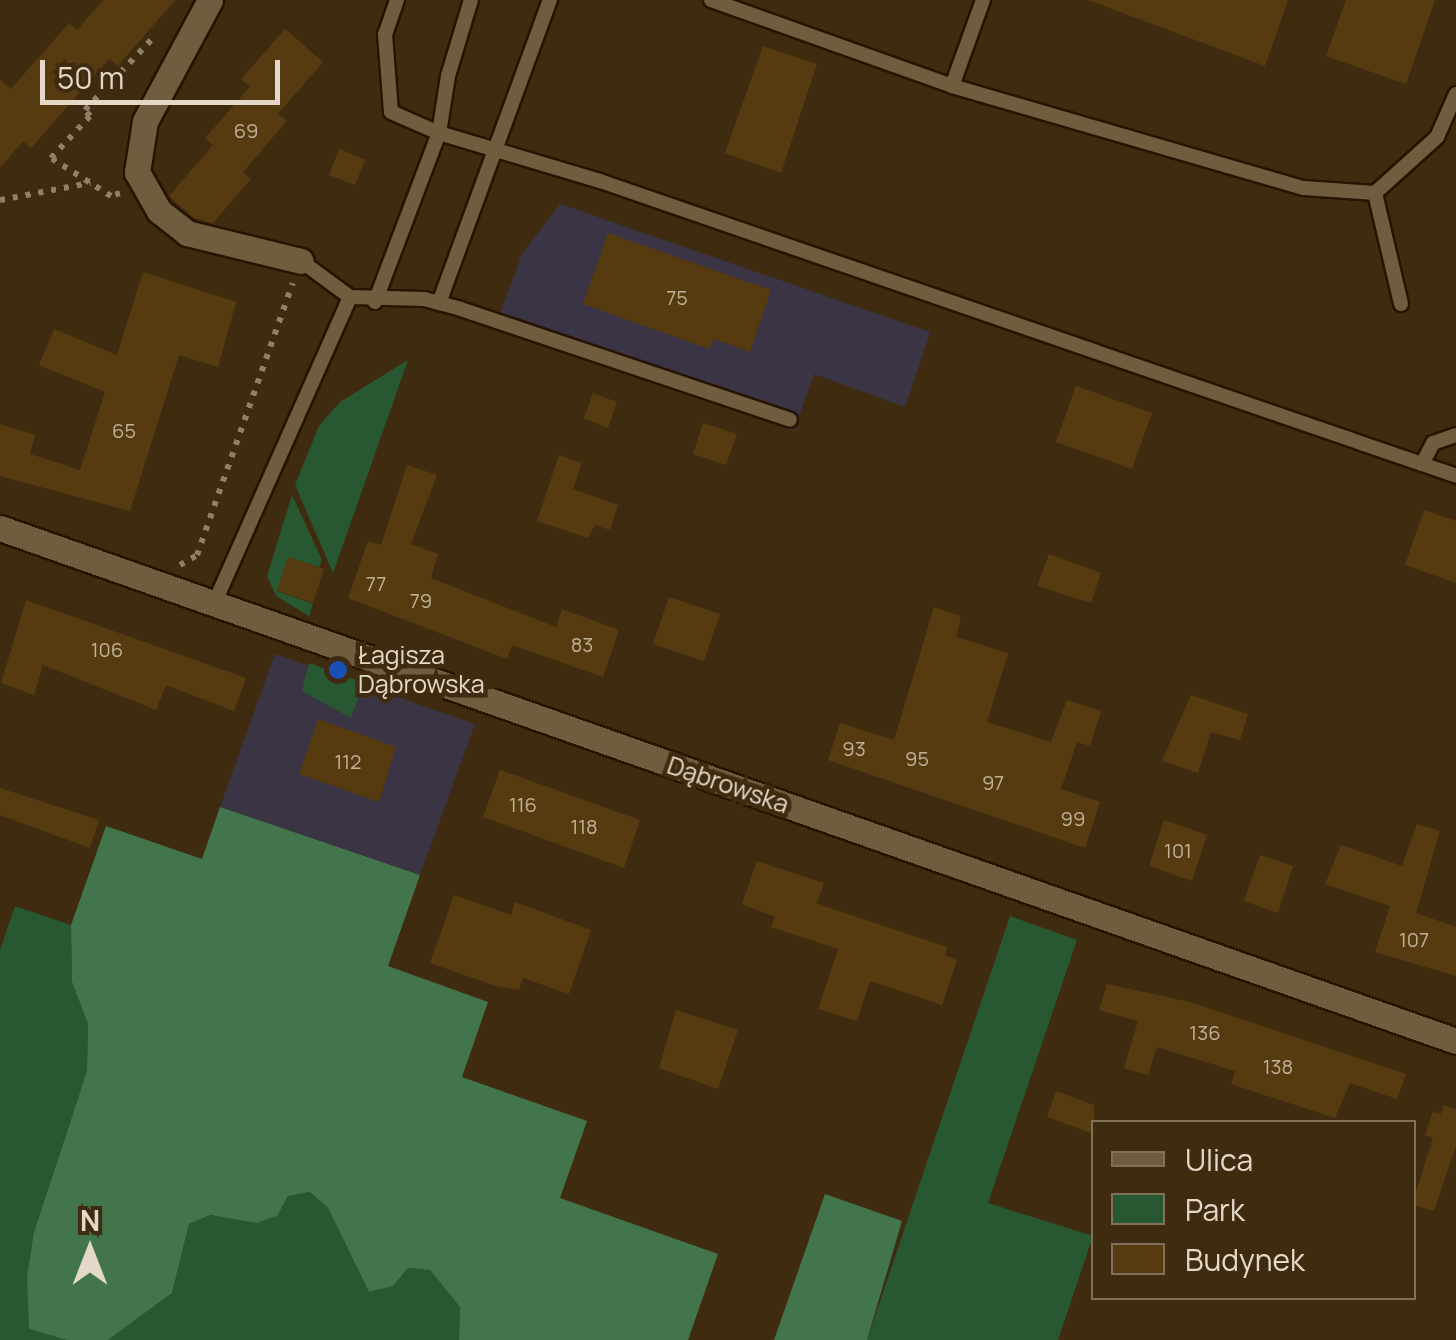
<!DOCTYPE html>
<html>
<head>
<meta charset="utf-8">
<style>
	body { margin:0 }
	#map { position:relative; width:1456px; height:1340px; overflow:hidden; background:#3f2c10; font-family:Manrope,sans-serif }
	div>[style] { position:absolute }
	.commercial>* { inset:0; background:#3a3445 }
	.green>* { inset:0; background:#285832 }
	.forest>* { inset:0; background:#42754c }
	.building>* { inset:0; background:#563b10 }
	.path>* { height:6px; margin-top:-3px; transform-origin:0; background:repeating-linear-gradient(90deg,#90806a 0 5px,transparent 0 13px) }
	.roads { filter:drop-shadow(2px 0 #251400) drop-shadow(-2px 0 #251400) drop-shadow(0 2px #251400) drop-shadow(0 -2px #251400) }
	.lane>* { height:14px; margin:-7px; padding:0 7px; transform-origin:7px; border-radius:7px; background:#705c3f }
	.street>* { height:25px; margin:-12.5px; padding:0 12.5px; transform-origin:12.5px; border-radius:12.5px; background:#705c3f }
	.secondary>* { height:25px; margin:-12.5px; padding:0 12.5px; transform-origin:12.5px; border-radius:12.5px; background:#705c3f }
	.dots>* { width:28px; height:28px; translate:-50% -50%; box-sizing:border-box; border:5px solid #3f2c10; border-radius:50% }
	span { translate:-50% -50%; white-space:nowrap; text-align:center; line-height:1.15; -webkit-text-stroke:9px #3f2c10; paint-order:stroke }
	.number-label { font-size:20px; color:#c0b19a }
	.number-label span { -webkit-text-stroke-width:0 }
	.poi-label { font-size:25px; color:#e4d8c8 }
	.left { translate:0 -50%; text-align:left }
	.street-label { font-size:25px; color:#e4d8c8 }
	.legend { position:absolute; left:1091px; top:1120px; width:325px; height:180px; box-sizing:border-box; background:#3f2c10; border:2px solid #81715a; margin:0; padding:12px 18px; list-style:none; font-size:30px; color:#e4d8c8 }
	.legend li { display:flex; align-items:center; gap:20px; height:50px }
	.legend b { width:50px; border:2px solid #81715a }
	.north { position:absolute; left:40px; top:1200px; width:100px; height:100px; -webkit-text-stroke:8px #3f2c10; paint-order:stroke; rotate:0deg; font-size:28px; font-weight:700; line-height:40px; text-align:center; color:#e4d8c8 }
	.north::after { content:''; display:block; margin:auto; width:35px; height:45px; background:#e4d8c8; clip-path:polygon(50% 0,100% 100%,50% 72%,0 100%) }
	.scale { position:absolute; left:40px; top:60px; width:240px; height:45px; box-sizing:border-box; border:5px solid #e4d8c8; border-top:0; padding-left:12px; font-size:30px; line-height:35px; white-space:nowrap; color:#e4d8c8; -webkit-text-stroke:8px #3f2c10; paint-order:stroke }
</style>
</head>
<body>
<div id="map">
	<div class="commercial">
		<div style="clip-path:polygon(560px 204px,930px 332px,905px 407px,814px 374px,794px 431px,495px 327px,522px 254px)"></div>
		<div style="clip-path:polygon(275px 654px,475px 724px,420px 875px,220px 807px)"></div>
	</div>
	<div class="green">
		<div style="clip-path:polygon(408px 360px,333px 573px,295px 485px,319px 426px,340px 402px)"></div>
		<div style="clip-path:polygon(292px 495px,322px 560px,319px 567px,288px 557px,277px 591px,313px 604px,309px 616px,276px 596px,267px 576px)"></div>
		<div style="clip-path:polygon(309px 663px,364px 683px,351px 718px,302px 691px)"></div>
		<div style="clip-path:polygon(15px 906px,71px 925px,72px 982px,88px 1024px,87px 1071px,34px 1232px,29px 1329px,67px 1340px,0 1340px,0 950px)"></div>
		<div style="clip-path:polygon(1010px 916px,1077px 940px,988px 1203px,1093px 1236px,1058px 1340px,867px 1340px)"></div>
		<div style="clip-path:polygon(310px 1192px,328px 1208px,369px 1292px,393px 1286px,408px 1268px,430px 1270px,460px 1307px,459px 1340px,108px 1340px,172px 1293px,189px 1224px,209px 1215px,256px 1223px,288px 1196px)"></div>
	</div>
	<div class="forest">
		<div style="clip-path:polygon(220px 807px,420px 875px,388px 966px,488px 1002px,462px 1077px,587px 1121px,560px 1198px,718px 1254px,688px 1340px,459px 1340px,460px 1307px,430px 1270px,408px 1268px,393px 1286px,369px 1292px,328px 1208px,310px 1192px,288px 1196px,277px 1216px,256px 1223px,210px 1215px,189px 1224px,172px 1293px,108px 1340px,67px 1340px,29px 1329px,27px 1277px,34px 1232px,87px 1071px,88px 1024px,72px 982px,71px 925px,106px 826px,202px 859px)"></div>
		<div style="clip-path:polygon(825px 1194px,902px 1221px,867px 1340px,774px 1340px)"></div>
	</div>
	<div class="building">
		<div style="clip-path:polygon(103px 0,175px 0,118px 66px,109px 59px,31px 148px,23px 141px,0 168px,0 80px,11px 89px,69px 23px,77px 30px)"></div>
		<div style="clip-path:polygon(1088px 0,1288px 0,1265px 66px)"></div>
		<div style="clip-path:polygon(1346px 0,1435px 0,1406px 84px,1326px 56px)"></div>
		<div style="clip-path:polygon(285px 29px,323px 62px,278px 114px,287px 121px,243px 172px,251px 179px,213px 223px,194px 218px,169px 196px,213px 145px,205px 138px,250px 87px,241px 79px)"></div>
		<div style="clip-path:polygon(763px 46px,817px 64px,781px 173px,725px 153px)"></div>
		<div style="clip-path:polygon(339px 149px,365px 160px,355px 185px,329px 175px)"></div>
		<div style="clip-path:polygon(608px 233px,771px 290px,750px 352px,714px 339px,709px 349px,583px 304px)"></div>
		<div style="clip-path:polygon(143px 272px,236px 302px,218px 367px,179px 355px,130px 511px,0 476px,0 424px,35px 435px,30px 454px,80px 470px,105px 392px,39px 365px,54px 329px,117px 355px)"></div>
		<div style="clip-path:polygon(1076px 386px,1152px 413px,1132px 469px,1056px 442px)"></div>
		<div style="clip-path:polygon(593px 393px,617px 402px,608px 428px,584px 418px)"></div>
		<div style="clip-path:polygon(703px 423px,737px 434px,726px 465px,693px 454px)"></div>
		<div style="clip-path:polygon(559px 455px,582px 463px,573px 489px,618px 505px,610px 530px,595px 525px,588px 538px,537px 521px)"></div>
		<div style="clip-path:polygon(407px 465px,437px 475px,411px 544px,438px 554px,431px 578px,556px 627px,562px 609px,619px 630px,603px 677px,512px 645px,507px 659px,348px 598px,368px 541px,381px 545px)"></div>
		<div style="clip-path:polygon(1424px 510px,1456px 521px,1456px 583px,1405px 565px)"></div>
		<div style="clip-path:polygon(1049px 554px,1101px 573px,1091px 603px,1037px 586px)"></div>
		<div style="clip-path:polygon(288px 557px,324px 569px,313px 603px,277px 591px)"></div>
		<div style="clip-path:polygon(669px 597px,720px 614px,704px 661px,653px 644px)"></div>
		<div style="clip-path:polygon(26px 600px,246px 678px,234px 711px,166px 685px,156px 710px,43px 665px,34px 695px,1px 683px)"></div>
		<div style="clip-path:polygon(934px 607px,961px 616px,956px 637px,1008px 653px,987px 722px,1051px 742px,1067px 700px,1101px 711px,1090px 746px,1077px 742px,1061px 789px,1100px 802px,1085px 848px,828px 760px,840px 723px,894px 740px)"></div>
		<div style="clip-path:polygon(1191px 695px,1248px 714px,1240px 740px,1211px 732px,1198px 773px,1162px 761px)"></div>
		<div style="clip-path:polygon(318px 719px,396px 747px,379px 802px,299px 774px)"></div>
		<div style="clip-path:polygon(500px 770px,640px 820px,624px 868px,483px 817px)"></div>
		<div style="clip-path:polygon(0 788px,99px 820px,90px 848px,0 815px)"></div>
		<div style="clip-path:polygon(1164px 820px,1207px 835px,1192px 881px,1149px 866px)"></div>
		<div style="clip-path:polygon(1417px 824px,1440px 831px,1416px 913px,1456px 927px,1456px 976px,1375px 952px,1390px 906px,1325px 884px,1341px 845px,1402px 866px)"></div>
		<div style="clip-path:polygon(1260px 855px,1293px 866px,1278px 913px,1244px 901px)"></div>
		<div style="clip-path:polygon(757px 861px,824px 883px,817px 903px,824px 906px,947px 947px,945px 955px,957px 960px,942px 1005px,870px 981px,857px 1021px,818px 1009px,838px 949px,771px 927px,775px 917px,742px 904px)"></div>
		<div style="clip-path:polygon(454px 895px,511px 915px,515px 902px,591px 930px,569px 994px,523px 978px,519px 990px,496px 986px,430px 963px)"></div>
		<div style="clip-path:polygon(1107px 984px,1190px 1002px,1406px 1074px,1397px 1099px,1350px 1083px,1335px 1118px,1231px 1084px,1235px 1071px,1157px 1047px,1148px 1075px,1124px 1068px,1138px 1021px,1099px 1010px)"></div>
		<div style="clip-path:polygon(676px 1010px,738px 1030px,718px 1089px,659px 1068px)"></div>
		<div style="clip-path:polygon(1056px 1091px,1094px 1105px,1094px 1134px,1047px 1117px)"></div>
		<div style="clip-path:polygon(1444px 1105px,1456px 1109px,1456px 1146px,1434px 1211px,1414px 1205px,1414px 1198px,1433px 1138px,1425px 1135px,1433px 1111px,1441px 1114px)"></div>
	</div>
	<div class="path">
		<div style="left:120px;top:193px;width:9px;rotate:162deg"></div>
		<div style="left:111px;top:196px;width:71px;rotate:-147.7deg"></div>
		<div style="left:51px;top:158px;width:57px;rotate:-47.1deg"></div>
		<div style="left:90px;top:116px;width:8px;rotate:-130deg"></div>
		<div style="left:85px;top:110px;width:103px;rotate:-46.6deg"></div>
		<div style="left:0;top:200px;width:92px;rotate:-10.7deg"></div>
		<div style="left:180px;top:565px;width:20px;rotate:-30deg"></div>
		<div style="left:197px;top:555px;width:288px;rotate:-70.6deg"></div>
	</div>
	<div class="roads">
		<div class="lane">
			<div style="left:397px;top:0;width:36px;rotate:109deg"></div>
			<div style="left:385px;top:34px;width:78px;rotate:85.6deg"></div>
			<div style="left:391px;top:112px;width:52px;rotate:23.6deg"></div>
			<div style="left:439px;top:133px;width:168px;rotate:16.6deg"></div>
			<div style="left:600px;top:181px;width:869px;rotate:19deg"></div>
			<div style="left:1422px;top:464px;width:24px;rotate:-62deg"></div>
			<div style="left:1433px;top:443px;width:24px;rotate:-19deg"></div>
			<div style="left:711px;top:0;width:256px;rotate:19.6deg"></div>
			<div style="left:952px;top:86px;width:366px;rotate:16.2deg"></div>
			<div style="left:1304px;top:188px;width:71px;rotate:4deg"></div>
			<div style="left:1375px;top:193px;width:114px;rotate:76.8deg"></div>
			<div style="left:952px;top:86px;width:91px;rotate:-70.2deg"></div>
			<div style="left:1375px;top:193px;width:84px;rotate:-42.1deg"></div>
			<div style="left:1437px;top:137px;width:47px;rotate:-66.2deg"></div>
			<div style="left:350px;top:297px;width:74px;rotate:1.5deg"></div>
			<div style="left:424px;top:299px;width:38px;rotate:15deg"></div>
			<div style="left:461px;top:309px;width:347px;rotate:18.6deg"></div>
			<div style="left:375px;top:302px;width:181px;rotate:-69.3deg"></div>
			<div style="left:439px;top:133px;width:58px;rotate:-81deg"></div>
			<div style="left:448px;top:76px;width:79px;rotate:-73.2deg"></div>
			<div style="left:439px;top:303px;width:323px;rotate:-69.9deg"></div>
			<div style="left:1422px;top:464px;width:36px;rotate:19deg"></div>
			<div style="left:214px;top:604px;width:336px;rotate:-66.1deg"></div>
			<div style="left:350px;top:297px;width:61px;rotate:-143.7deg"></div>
		</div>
		<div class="street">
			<div style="left:210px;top:0;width:137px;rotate:118.2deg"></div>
			<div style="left:145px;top:121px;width:52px;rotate:98.9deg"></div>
			<div style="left:137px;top:172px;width:45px;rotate:60.6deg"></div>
			<div style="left:159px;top:211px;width:36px;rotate:38deg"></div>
			<div style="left:187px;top:233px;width:117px;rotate:13.8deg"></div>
		</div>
		<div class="secondary">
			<div style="left:0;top:528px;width:1544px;rotate:19.41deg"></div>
		</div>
	</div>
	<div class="dots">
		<div style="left:338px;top:670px;background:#1a4fb4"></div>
	</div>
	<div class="number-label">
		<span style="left:246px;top:130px">69</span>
		<span style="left:677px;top:297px">75</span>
		<span style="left:124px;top:430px">65</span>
		<span style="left:376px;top:583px">77</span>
		<span style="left:421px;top:600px">79</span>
		<span style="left:582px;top:644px">83</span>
		<span style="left:107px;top:649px">106</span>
		<span style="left:854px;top:748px">93</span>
		<span style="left:917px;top:758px">95</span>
		<span style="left:348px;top:761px">112</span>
		<span style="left:993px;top:782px">97</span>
		<span style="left:523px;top:804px">116</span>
		<span style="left:1073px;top:818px">99</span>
		<span style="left:584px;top:826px">118</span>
		<span style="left:1178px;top:850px">101</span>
		<span style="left:1414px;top:939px">107</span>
		<span style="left:1205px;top:1032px">136</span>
		<span style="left:1278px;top:1066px">138</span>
	</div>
	<div class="poi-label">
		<span class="left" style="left:358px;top:670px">Łagisza<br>Dąbrowska</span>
	</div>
	<div class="street-label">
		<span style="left:728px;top:785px;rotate:19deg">Dąbrowska</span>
	</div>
	<ul class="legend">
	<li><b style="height:12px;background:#705c3f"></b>Ulica</li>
	<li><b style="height:28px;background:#285832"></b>Park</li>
	<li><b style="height:28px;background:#563b10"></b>Budynek</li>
	</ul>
	<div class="north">N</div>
	<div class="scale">50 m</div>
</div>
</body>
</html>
